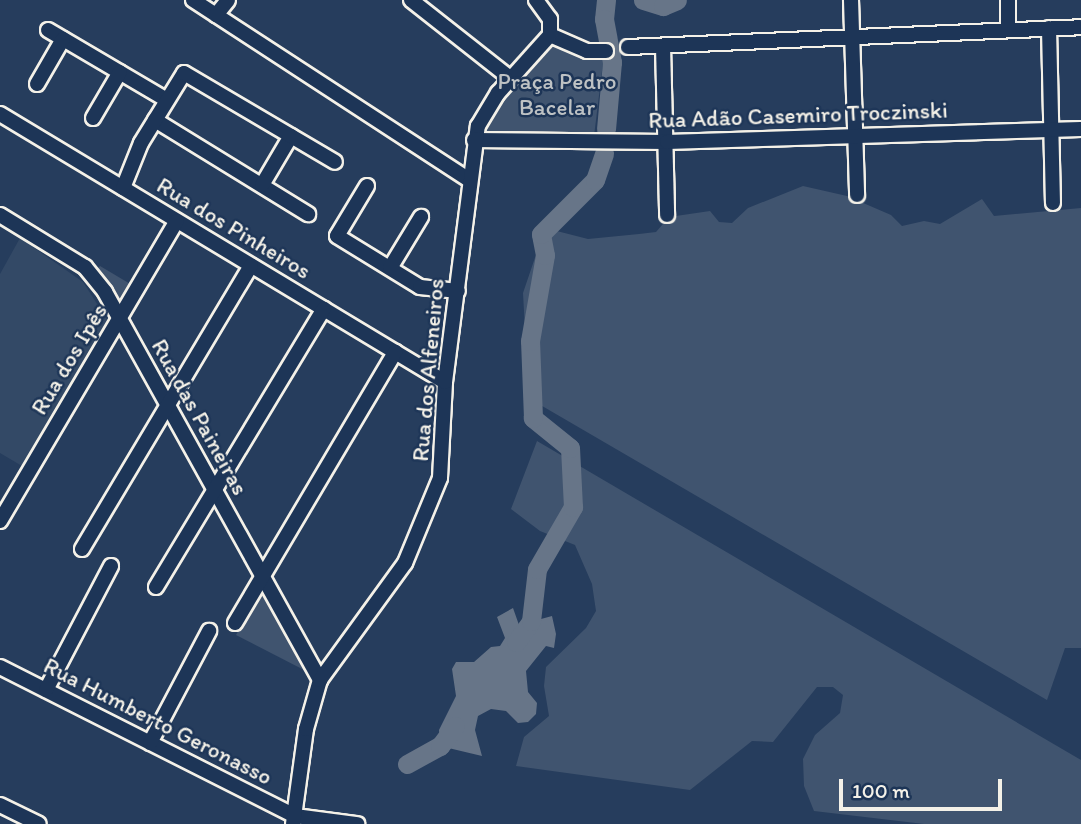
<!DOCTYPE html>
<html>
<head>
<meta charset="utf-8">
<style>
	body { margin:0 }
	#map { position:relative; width:1081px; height:824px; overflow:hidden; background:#263d5d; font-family:Itim,sans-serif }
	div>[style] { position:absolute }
	.built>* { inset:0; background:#334966 }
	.green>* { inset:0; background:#40546f }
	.water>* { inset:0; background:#677588 }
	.river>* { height:19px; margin:-9.5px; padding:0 9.5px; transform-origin:9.5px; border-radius:9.5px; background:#677588 }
	.roads { filter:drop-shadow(2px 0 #f4f1e8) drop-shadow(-2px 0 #f4f1e8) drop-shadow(0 2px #f4f1e8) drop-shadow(0 -2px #f4f1e8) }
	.minor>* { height:14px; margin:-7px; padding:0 7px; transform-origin:7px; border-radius:7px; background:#1d3557 }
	span { translate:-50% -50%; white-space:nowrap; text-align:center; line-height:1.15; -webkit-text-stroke:5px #1d3557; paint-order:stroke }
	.park-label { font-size:23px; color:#bec2c4 }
	.street-label { font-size:23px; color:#f4f1e8 }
	.scale { position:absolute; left:839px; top:779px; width:163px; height:32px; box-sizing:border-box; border:4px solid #f4f1e8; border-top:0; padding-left:9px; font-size:21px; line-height:24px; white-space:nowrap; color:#f4f1e8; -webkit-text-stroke:5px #1d3557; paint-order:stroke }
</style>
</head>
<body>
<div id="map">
	<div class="built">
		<div style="clip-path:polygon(20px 238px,83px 282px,108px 321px,22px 466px,0 453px,0 274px)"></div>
	</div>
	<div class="green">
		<div style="clip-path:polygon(552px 39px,604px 55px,594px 136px,481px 134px,490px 112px)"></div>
		<div style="clip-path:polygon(803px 186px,847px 196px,891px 215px,902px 226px,924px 221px,940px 224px,982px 199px,994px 216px,1081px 208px,1081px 648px,1065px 648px,1047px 700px,537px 403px,527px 366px,523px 293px,545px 228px,588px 239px,639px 234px,656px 232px,669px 217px,710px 211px,719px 222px,732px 223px,748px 208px)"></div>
		<div style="clip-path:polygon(100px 266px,132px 285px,120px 306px,97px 269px)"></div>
		<div style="clip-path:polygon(537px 441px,1081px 760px,1081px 824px,924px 824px,814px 811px,804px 786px,803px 759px,815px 735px,840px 713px,843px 695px,833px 687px,817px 687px,773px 742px,752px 741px,690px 790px,516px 766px,524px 737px,549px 716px,544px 686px,546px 667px,586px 628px,596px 611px,592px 584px,575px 545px,540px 531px,511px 509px)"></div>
		<div style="clip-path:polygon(261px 591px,306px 671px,236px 635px)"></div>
	</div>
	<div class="water">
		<div style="clip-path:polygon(513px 608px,519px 625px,552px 616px,556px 634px,554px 648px,546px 646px,526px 671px,528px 692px,537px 703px,536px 714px,528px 722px,518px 723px,506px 711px,491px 709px,478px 716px,475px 730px,482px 756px,440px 746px,439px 730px,456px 696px,452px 669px,456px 662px,474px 662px,491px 647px,500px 646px,505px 638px,497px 617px)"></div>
	</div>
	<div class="river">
		<div style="left:606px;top:0;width:19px;rotate:96deg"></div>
		<div style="left:604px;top:19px;width:44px;rotate:79.5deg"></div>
		<div style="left:612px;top:62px;width:67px;rotate:95.1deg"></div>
		<div style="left:643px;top:0;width:21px;rotate:17deg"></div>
		<div style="left:663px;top:6px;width:15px;rotate:-23deg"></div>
		<div style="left:516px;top:642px;width:26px;rotate:-54deg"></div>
		<div style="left:531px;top:621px;width:52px;rotate:-83.4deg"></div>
		<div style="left:537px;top:569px;width:72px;rotate:-59.9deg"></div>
		<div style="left:573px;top:507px;width:59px;rotate:-92.9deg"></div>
		<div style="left:570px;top:448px;width:48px;rotate:-141deg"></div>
		<div style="left:533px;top:418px;width:77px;rotate:-92.2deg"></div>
		<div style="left:530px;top:341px;width:87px;rotate:-80.1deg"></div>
		<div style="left:545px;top:255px;width:21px;rotate:-101deg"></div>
		<div style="left:541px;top:234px;width:76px;rotate:-45deg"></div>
		<div style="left:595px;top:180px;width:28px;rotate:-71deg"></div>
		<div style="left:407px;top:764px;width:38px;rotate:-29deg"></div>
		<div style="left:440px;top:746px;width:25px;rotate:-53deg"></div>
	</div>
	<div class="roads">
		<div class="minor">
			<div style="left:193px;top:0;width:330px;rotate:33.1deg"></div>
			<div style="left:411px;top:0;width:126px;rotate:38.2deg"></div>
			<div style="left:536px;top:0;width:24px;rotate:54deg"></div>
			<div style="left:550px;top:19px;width:16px;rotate:90deg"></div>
			<div style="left:851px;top:0;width:195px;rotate:88.2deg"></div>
			<div style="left:1008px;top:0;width:30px;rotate:90deg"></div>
			<div style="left:216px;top:15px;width:19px;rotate:-51deg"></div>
			<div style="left:1049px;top:28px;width:175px;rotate:88.7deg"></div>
			<div style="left:48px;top:30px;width:138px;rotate:30.5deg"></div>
			<div style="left:550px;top:35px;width:40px;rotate:23.4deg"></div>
			<div style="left:587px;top:51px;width:19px"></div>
			<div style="left:663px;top:46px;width:169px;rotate:88.6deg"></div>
			<div style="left:628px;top:47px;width:453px;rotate:-2.5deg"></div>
			<div style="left:37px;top:84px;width:52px;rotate:-60deg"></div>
			<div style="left:0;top:114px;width:519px;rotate:31.06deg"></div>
			<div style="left:93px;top:118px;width:53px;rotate:-59.6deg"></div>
			<div style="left:155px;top:120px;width:180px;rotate:31.6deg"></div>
			<div style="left:474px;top:140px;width:193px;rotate:0.6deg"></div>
			<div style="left:667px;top:142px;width:414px;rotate:-1.8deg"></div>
			<div style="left:262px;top:185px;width:57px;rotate:-59.4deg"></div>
			<div style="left:367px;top:186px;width:58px;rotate:121deg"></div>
			<div style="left:337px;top:236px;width:97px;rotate:31.6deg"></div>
			<div style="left:420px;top:287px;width:38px;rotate:6deg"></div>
			<div style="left:123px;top:188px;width:48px;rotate:-68.2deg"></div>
			<div style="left:141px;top:143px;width:82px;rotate:-58.4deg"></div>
			<div style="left:184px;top:73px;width:175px;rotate:30.5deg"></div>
			<div style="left:0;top:215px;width:100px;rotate:31.5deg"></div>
			<div style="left:85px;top:267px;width:32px;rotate:51deg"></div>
			<div style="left:105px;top:292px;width:444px;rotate:61deg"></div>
			<div style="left:390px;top:268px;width:60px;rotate:-58.7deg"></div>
			<div style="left:0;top:521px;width:348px;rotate:-59.5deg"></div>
			<div style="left:82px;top:549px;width:330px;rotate:-59.2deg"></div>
			<div style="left:156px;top:587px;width:325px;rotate:-58.9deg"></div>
			<div style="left:235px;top:623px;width:315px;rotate:-59.4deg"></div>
			<div style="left:0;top:667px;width:330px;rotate:26.8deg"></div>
			<div style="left:295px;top:816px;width:63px;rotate:7.4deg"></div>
			<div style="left:46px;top:690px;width:140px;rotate:-62.3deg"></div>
			<div style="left:150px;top:743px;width:127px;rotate:-62.2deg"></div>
			<div style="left:0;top:805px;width:43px;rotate:26deg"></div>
			<div style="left:293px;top:824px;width:96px;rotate:-82.2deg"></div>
			<div style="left:306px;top:729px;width:51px;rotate:-74.1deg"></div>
			<div style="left:320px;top:680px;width:145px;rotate:-54deg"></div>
			<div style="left:405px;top:563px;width:92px;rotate:-67.6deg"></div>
			<div style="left:440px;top:478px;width:96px;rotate:-87deg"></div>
			<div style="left:445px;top:382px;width:258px;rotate:-82.7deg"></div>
			<div style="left:478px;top:126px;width:39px;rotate:-59deg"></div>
			<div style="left:498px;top:93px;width:78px;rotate:-48.1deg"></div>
		</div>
	</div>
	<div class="park-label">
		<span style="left:557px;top:94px">Praça Pedro<br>Bacelar</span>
	</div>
	<div class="street-label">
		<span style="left:798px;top:115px;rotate:-2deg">Rua Adão Casemiro Troczinski</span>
		<span style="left:234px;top:228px;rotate:31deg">Rua dos Pinheiros</span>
		<span style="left:69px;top:359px;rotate:-59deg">Rua dos Ipês</span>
		<span style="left:428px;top:370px;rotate:-85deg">Rua dos Alfeneiros</span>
		<span style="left:200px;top:417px;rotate:61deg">Rua das Paineiras</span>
		<span style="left:158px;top:721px;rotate:27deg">Rua Humberto Geronasso</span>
	</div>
	<div class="scale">100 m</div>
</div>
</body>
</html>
